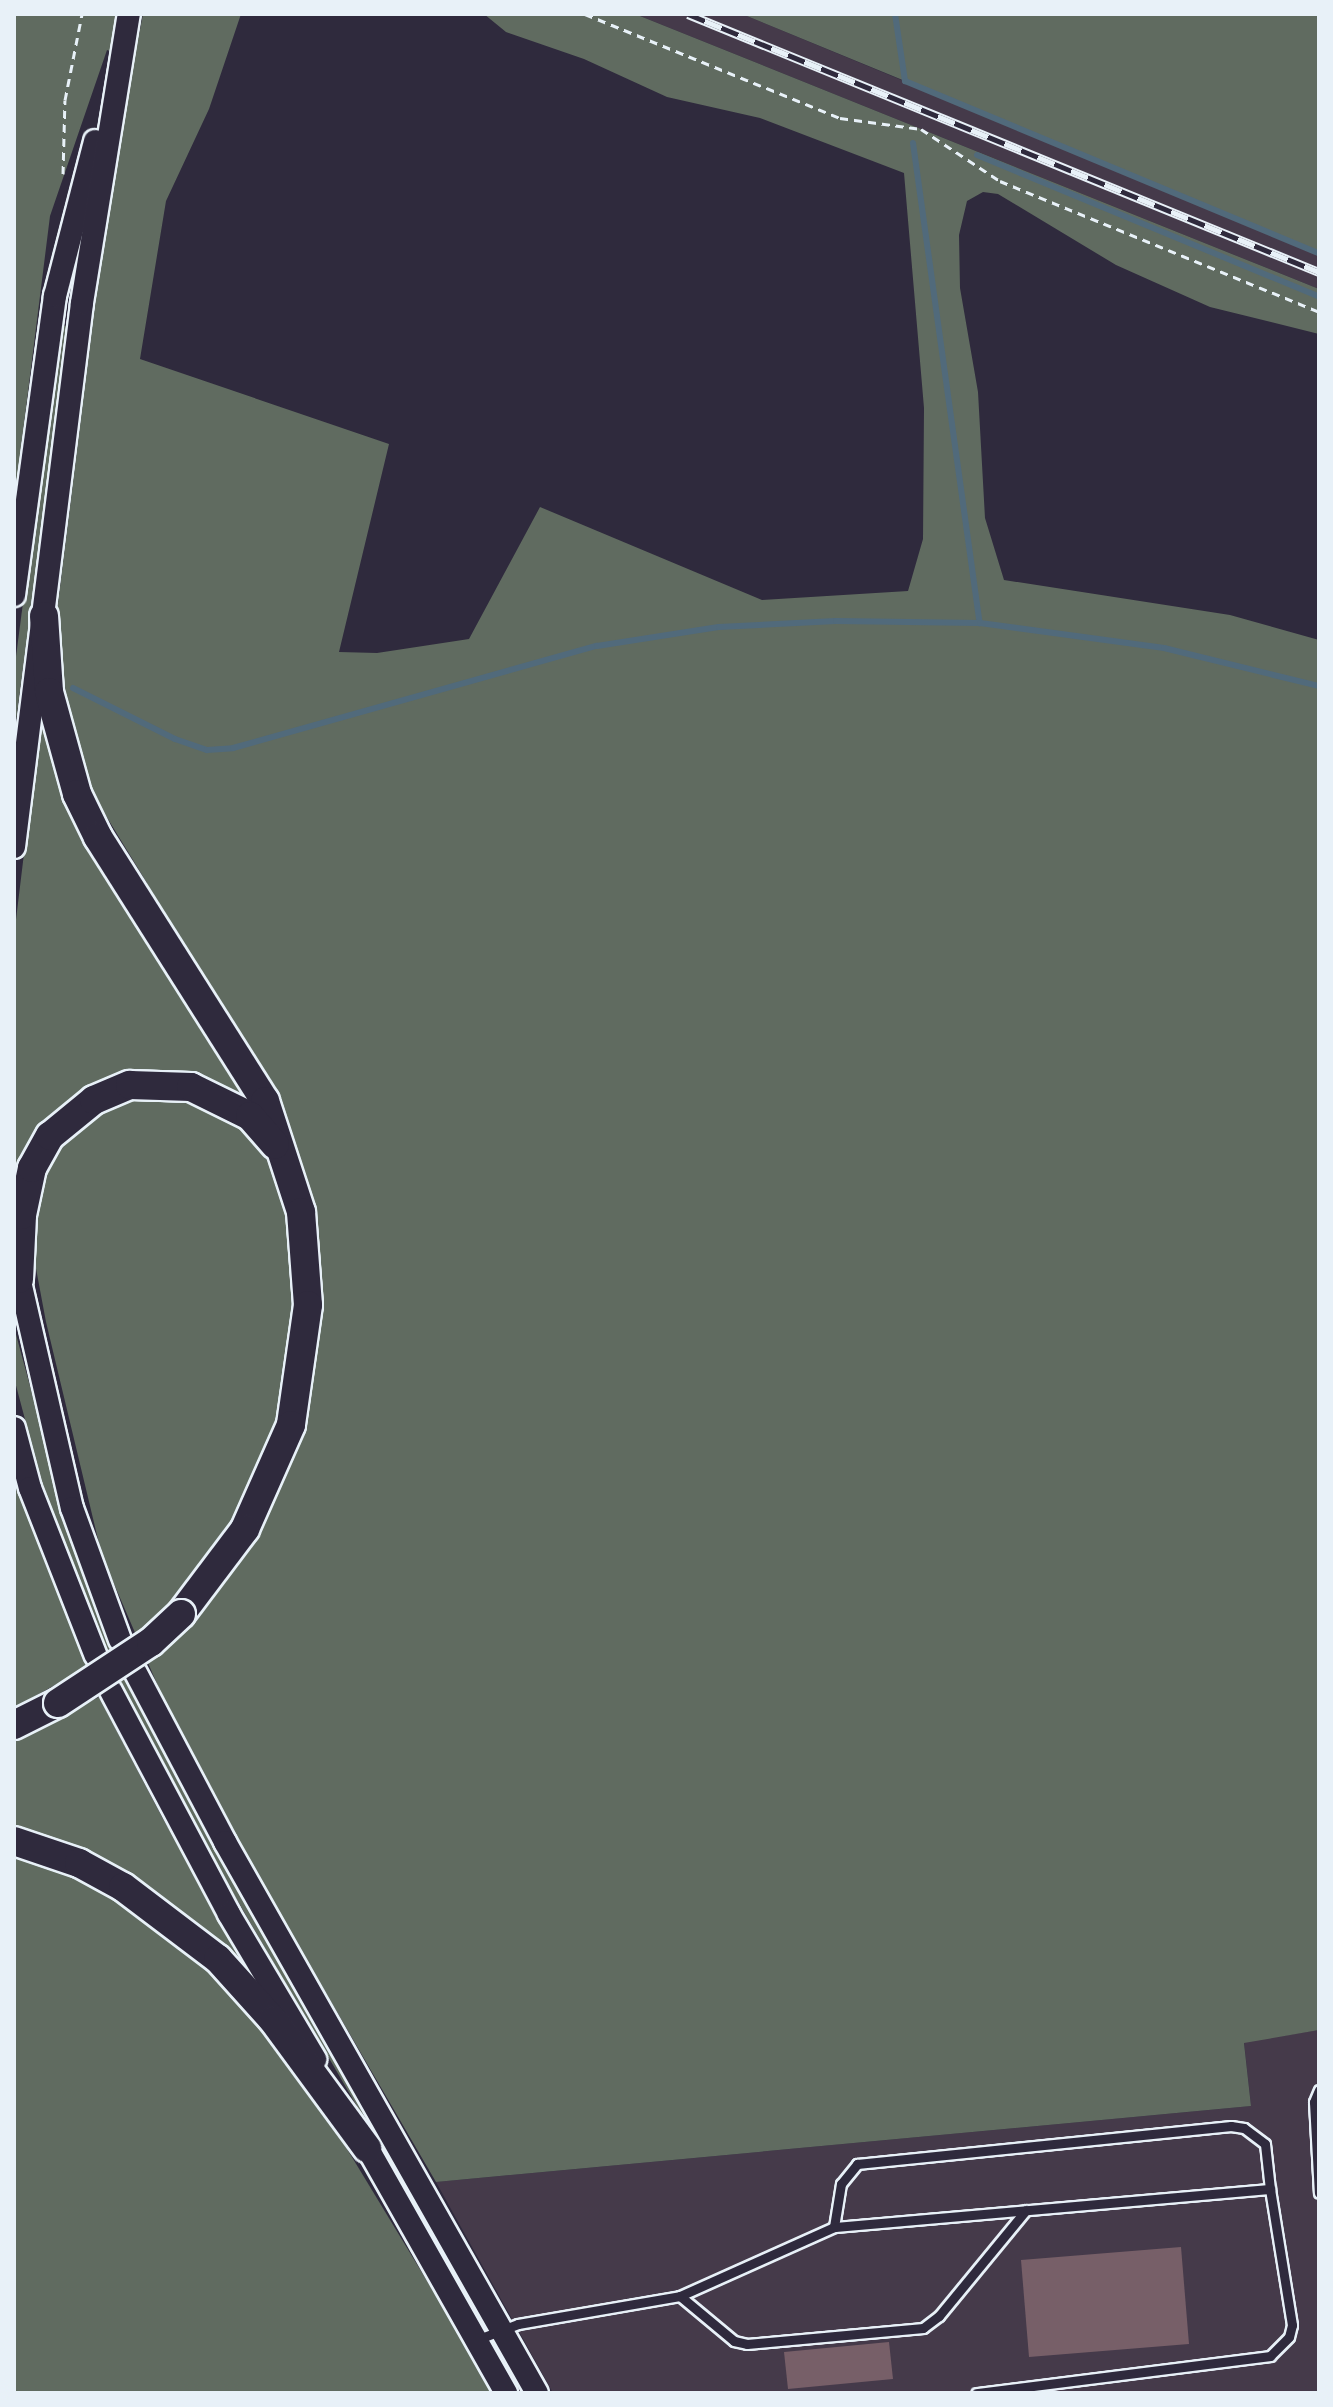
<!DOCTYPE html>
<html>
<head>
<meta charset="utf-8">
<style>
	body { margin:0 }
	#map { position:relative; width:1333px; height:2407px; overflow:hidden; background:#2f2a3d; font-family:"Shantell Sans",sans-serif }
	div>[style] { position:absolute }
	.built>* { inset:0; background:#453a4a }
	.green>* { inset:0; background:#606b60 }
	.stream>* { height:6px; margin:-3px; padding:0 3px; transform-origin:3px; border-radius:3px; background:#516a7b }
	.building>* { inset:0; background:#775f68 }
	.path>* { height:3px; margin-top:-1.5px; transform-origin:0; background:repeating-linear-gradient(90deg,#e8f1f8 0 8px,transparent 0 14px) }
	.roads { filter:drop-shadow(2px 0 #e8f1f8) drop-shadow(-2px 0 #e8f1f8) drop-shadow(0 2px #e8f1f8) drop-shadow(0 -2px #e8f1f8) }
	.service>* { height:9px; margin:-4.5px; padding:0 4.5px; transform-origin:4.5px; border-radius:4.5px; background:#2f2a3d }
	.tertiary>* { height:22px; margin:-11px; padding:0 11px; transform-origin:11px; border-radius:11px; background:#2f2a3d }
	.primary>* { height:28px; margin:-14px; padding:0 14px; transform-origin:14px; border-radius:14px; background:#2f2a3d }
	.rail>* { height:9px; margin-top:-4.5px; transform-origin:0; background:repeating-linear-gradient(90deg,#2f2a3d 0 18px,#e8f1f8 0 36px); box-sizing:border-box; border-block:2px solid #e8f1f8 }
	.bridges { filter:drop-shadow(2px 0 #e8f1f8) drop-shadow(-2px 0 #e8f1f8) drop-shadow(0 2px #e8f1f8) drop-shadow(0 -2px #e8f1f8) }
	.primary-bridge>* { height:28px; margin:-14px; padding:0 14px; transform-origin:14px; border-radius:14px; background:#2f2a3d }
	span { translate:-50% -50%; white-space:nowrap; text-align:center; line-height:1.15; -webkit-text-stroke:6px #2f2a3d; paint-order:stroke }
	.frame { position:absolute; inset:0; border:16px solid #e8f1f8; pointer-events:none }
</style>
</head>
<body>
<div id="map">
	<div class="built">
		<div style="clip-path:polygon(635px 14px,742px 14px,1319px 253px,1319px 289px)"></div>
		<div style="clip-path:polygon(1319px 2030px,1319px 2393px,553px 2393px,436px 2182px,1251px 2106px,1244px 2042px)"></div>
	</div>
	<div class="green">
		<div style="clip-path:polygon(14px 14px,129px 14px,120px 55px,107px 50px,50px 216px,14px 504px)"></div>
		<div style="clip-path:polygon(143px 14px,241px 14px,209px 109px,166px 201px,140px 359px,389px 444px,339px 652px,377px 653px,469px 639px,540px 507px,762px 600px,908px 591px,923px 539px,924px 408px,904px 173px,760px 118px,667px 97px,584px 59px,506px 32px,484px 14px,635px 14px,1319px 289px,1319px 334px,1210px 307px,1116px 265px,998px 194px,983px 192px,967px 201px,959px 235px,960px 288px,978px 392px,985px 518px,1004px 580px,1230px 615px,1319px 640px,1319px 2030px,1244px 2043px,1251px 2106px,436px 2182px,238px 1842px,164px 1700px,102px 1556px,46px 1322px,14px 1151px,14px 936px,42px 705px,124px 888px,147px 883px,89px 788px,69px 719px,56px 619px,110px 184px)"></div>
		<div style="clip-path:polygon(742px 14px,1319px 14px,1319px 253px,905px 81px)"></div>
		<div style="clip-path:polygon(59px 325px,68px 326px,14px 737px,14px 672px)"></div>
		<div style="clip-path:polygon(14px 1327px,67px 1522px,116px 1644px,106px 1652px,43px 1487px,14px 1378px)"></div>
		<div style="clip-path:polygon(14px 1468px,40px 1550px,87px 1667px,14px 1708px)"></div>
		<div style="clip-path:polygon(128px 1675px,205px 1825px,487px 2320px,483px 2323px,158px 1764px,119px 1683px)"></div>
		<div style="clip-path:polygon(99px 1697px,162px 1817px,260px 1987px,14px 1833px,14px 1739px)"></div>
		<div style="clip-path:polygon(14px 1850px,98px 1881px,237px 1988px,324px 2111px,495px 2393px,14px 2393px)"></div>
	</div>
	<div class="stream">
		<div style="left:895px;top:14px;width:68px;rotate:81.5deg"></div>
		<div style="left:905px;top:81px;width:448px;rotate:22.6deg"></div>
		<div style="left:913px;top:143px;width:485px;rotate:82.1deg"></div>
		<div style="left:977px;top:155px;width:370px;rotate:22.5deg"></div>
		<div style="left:73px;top:688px;width:114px;rotate:26.6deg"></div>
		<div style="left:175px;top:739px;width:34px;rotate:19deg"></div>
		<div style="left:207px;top:750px;width:26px;rotate:-4deg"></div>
		<div style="left:233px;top:748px;width:378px;rotate:-15.7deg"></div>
		<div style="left:597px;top:646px;width:123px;rotate:-8.9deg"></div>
		<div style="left:719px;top:627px;width:117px;rotate:-2.9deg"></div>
		<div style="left:836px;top:621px;width:144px;rotate:0.8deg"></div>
		<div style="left:980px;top:623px;width:186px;rotate:7.7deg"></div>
		<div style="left:1164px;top:648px;width:160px;rotate:13.8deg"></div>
	</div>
	<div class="building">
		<div style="clip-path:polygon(1181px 2247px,1189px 2344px,1029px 2357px,1021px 2260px)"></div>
		<div style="clip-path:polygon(889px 2342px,893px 2379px,788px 2389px,784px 2352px)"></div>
	</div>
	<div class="path">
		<div style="left:585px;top:14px;width:275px;rotate:22.2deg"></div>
		<div style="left:840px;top:118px;width:82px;rotate:7.7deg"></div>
		<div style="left:921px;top:129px;width:95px;rotate:33.4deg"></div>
		<div style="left:1000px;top:181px;width:345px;rotate:22.3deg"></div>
		<div style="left:63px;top:174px;width:74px;rotate:-88.5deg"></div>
		<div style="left:65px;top:100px;width:88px;rotate:-78.8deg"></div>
	</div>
	<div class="roads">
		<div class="service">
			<div style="left:1319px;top:2090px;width:13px;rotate:113deg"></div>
			<div style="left:1314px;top:2102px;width:91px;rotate:86.9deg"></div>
			<div style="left:834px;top:2227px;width:44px;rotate:-80.8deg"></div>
			<div style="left:841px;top:2184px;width:26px;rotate:-51deg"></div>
			<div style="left:857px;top:2164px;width:376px;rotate:-5.8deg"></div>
			<div style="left:1231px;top:2126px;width:13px;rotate:9deg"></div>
			<div style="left:1244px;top:2128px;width:26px;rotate:37deg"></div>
			<div style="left:1265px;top:2144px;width:45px;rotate:83.7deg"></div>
			<div style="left:680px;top:2296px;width:70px;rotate:39.8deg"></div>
			<div style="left:734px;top:2341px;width:13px;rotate:13deg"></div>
			<div style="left:747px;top:2344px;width:177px;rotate:-5.2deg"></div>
			<div style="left:923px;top:2328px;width:20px;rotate:-37deg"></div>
			<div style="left:939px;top:2316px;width:137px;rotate:-50.6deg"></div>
			<div style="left:476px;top:2340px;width:45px;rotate:-20.9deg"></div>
			<div style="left:518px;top:2324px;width:164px;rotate:-9.8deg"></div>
			<div style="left:680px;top:2296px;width:169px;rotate:-24.1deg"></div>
			<div style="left:834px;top:2227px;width:438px;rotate:-5deg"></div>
			<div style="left:1270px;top:2189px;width:138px;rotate:80.8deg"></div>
			<div style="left:1292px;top:2325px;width:12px;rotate:104deg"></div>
			<div style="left:1289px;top:2337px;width:27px;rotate:135deg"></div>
			<div style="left:1270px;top:2356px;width:296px;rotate:172.8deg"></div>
		</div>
		<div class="tertiary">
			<div style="left:14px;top:595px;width:302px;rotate:-82.2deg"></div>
			<div style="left:55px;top:296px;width:160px;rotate:-75.5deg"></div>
			<div style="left:14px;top:847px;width:548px;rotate:-82.87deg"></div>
			<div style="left:82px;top:303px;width:293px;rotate:-80.8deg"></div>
			<div style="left:16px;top:1264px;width:250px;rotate:77.1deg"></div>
			<div style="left:72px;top:1508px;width:140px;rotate:70deg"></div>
			<div style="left:14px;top:1428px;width:62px;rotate:75.1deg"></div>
			<div style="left:30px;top:1488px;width:180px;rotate:68.6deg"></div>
			<div style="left:136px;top:1673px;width:191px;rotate:62.2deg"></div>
			<div style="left:225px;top:1842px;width:633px;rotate:60.48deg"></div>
			<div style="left:111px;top:1691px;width:252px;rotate:62.1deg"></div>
			<div style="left:229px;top:1914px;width:169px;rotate:59.3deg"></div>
			<div style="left:359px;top:2133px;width:299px;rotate:60.5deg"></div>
		</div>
		<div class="primary">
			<div style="left:44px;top:616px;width:76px;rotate:86.2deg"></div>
			<div style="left:49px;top:692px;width:106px;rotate:74.6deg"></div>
			<div style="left:77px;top:794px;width:48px;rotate:64deg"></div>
			<div style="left:98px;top:837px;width:312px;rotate:57.7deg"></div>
			<div style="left:265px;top:1101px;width:117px;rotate:72deg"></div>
			<div style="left:301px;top:1212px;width:93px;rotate:85.7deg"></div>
			<div style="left:308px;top:1305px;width:121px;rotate:98.1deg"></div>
			<div style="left:291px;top:1425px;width:114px;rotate:113.9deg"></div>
			<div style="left:245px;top:1529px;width:106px;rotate:127deg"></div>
			<div style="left:19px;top:1279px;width:64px;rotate:-87.3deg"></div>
			<div style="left:22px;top:1215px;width:48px;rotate:-78deg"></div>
			<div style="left:32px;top:1168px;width:37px;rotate:-61deg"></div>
			<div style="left:50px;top:1136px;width:57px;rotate:-39.3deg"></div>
			<div style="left:94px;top:1100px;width:39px;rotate:-23deg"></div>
			<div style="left:130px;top:1085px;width:61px;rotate:1.9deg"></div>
			<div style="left:191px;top:1087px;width:66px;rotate:26.2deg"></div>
			<div style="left:250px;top:1116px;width:38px;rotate:49deg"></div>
			<div style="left:14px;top:1725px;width:49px;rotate:-26.6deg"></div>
			<div style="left:14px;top:1841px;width:69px;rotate:18.7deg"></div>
			<div style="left:79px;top:1863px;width:50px;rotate:28.6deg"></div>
			<div style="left:123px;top:1887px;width:119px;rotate:37.2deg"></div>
			<div style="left:218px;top:1959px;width:82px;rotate:48deg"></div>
			<div style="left:273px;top:2020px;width:159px;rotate:53.7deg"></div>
		</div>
	</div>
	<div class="rail">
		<div style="left:688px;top:14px;width:682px;rotate:22.24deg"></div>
	</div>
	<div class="bridges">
		<div class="primary-bridge">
			<div style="left:58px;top:1703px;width:111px;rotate:-33.3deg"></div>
			<div style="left:151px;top:1642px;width:41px;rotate:-43deg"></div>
		</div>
	</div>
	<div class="frame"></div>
</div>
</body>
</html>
